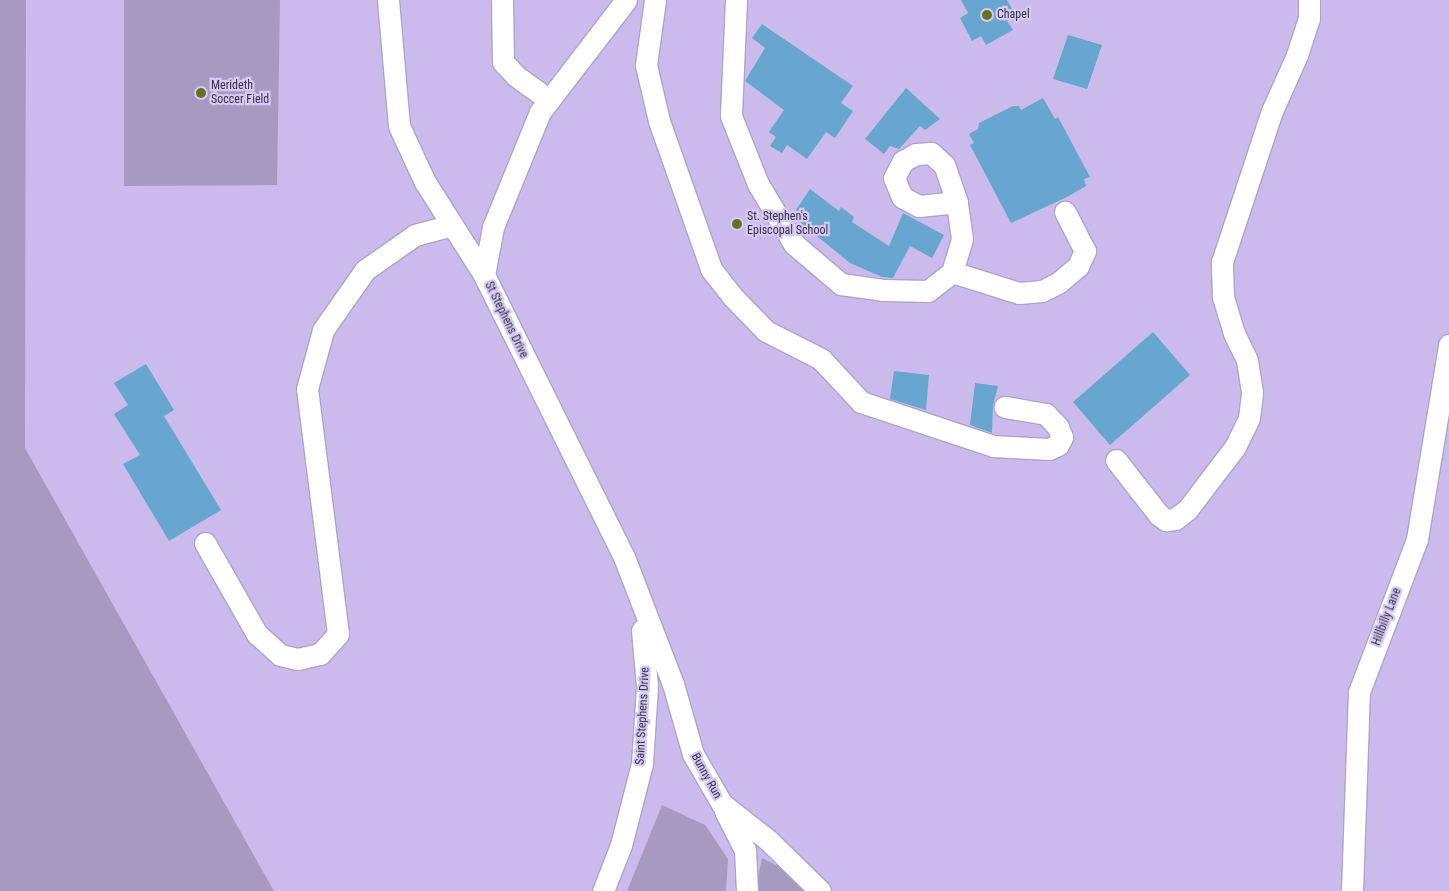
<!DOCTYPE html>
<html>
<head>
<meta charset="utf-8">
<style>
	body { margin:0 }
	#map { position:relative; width:1449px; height:891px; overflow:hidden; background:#d6c9f4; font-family:"Roboto Condensed",sans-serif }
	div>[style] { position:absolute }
	.built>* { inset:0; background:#cabbec }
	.green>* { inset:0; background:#a69ac1 }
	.building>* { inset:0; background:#68a6d0 }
	.roads { filter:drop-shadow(1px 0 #afa2cb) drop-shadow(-1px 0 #afa2cb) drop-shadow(0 1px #afa2cb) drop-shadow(0 -1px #afa2cb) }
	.minor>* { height:21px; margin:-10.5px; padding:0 10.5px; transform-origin:10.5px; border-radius:10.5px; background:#fff }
	.dots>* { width:14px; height:14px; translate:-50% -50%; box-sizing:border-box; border:2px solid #d6c9f4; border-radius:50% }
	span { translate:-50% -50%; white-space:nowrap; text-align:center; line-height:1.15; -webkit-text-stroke:4.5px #d6c9f4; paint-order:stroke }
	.poi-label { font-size:12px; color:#373243 }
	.left { translate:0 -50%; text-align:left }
	.street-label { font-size:12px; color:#373243 }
</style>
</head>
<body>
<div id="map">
	<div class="built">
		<div style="clip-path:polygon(26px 0,1449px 0,1449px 891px,274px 891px,25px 448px)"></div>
	</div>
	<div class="green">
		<div style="clip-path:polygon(0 0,26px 0,25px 448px,274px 891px,0 891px)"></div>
		<div style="clip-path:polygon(124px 0,280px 0,277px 185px,124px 186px)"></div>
		<div style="clip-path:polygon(662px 805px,705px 825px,728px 859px,726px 891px,627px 891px)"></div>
		<div style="clip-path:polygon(762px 858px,778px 866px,807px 891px,755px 891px)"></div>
	</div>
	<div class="building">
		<div style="clip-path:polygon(961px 0,1007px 0,1016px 16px,1007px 21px,1013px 30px,986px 45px,981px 36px,972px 41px,960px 18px,968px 13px)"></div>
		<div style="clip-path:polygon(762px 24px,853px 86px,841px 103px,853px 111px,835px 138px,826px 132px,807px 159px,787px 145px,782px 153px,770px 146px,776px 137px,769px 132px,784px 110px,745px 81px,765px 48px,752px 38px)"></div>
		<div style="clip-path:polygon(1068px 35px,1102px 45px,1087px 89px,1053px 79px)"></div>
		<div style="clip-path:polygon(906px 88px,940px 119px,925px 130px,920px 126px,899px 149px,890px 146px,884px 154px,865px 139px)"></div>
		<div style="clip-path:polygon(1043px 98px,1055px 119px,1058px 117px,1090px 177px,1084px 179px,1086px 186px,1067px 197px,1011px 223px,970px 145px,974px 143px,969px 134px,978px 129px,979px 123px,1013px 106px,1019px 106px,1021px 110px)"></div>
		<div style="clip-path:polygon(810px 189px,839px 211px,841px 207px,854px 217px,852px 222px,889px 246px,903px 213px,944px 235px,932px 258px,910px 246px,893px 278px,882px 277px,850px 263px,792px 216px)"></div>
		<div style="clip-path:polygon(1153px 332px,1190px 375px,1110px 445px,1073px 402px)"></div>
		<div style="clip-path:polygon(146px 364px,174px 410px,164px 416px,221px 510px,169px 541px,123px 464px,140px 455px,114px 414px,128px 405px,114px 383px)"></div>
		<div style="clip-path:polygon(894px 371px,929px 375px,926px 410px,890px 399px)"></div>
		<div style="clip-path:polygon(975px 383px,998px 386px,993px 405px,992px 433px,970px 425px)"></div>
	</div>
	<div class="roads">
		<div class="minor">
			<div style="left:388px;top:0;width:126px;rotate:85deg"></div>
			<div style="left:399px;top:126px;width:62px;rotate:65.1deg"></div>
			<div style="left:425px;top:182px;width:110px;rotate:57.6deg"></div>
			<div style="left:502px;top:0;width:62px;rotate:89.1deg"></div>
			<div style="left:503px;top:62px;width:19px;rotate:47deg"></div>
			<div style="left:516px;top:76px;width:41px;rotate:36deg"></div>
			<div style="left:626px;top:0;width:141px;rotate:127.5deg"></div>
			<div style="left:540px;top:112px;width:124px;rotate:112.2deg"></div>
			<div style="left:493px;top:227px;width:49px;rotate:100.6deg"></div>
			<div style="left:484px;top:275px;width:315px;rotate:63.6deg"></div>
			<div style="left:624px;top:557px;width:136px;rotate:68.9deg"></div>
			<div style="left:673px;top:684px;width:73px;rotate:74.1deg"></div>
			<div style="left:693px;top:754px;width:58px;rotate:59.9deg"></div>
			<div style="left:722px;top:804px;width:58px;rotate:38deg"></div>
			<div style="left:768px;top:840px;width:73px;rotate:44.4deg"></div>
			<div style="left:655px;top:0;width:66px;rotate:97.9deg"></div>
			<div style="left:646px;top:65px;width:57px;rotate:76.9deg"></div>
			<div style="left:659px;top:121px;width:157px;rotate:70.6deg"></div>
			<div style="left:711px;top:269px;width:36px;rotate:52deg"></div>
			<div style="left:733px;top:297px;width:47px;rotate:45.9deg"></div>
			<div style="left:766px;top:331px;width:62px;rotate:27deg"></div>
			<div style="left:821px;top:359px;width:59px;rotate:47.1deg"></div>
			<div style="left:861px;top:402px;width:139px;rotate:18.4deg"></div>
			<div style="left:993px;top:446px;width:56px;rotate:3.1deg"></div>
			<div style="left:1049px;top:449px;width:10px;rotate:-24deg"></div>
			<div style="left:1058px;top:445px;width:9px;rotate:-63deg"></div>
			<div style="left:1062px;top:437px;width:11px;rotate:-112deg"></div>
			<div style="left:1058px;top:427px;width:18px;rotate:-133deg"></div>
			<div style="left:1046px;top:414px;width:42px;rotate:-170.3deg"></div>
			<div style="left:736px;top:0;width:116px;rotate:92.5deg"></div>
			<div style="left:731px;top:116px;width:73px;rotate:68.3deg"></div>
			<div style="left:758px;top:184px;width:70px;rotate:59deg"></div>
			<div style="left:794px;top:244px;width:62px;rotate:40.4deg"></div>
			<div style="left:841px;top:284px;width:42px;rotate:8.1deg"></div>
			<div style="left:883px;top:290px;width:45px;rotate:1.3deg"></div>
			<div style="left:928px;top:291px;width:31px;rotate:-38deg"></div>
			<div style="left:952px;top:272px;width:34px;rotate:-73deg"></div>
			<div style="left:962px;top:239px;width:37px;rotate:-98deg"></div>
			<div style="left:957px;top:202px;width:39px;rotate:-109deg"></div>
			<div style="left:944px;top:165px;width:18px;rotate:-137deg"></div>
			<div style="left:931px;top:153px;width:15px;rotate:176deg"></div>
			<div style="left:916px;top:154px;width:15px;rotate:152deg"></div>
			<div style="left:903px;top:161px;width:19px;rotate:118deg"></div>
			<div style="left:894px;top:178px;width:21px;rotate:67deg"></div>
			<div style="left:902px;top:197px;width:19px;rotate:28deg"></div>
			<div style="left:919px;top:206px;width:38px;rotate:-6deg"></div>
			<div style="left:952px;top:272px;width:70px;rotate:17.4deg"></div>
			<div style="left:1019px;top:293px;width:23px;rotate:-5deg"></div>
			<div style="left:1042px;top:291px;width:18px;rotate:-27deg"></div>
			<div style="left:1058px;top:283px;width:26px;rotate:-40deg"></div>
			<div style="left:1078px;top:266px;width:17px;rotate:-65deg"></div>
			<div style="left:1085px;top:251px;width:44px;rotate:-117.1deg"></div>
			<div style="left:1116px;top:460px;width:70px;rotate:52deg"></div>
			<div style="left:1159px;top:515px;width:9px;rotate:36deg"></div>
			<div style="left:1166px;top:520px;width:9px;rotate:-6deg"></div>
			<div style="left:1175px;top:519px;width:15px;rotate:-37deg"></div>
			<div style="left:1187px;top:510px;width:79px;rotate:-52.7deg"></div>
			<div style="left:1235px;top:447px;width:32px;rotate:-64deg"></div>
			<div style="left:1249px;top:418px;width:26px;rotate:-83deg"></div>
			<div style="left:1252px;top:392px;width:32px;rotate:-99deg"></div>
			<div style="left:1247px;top:360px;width:30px;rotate:-116deg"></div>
			<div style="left:1234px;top:333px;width:39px;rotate:-107deg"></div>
			<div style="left:1223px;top:296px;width:34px;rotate:-92deg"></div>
			<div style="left:1222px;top:262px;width:159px;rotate:-71.7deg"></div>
			<div style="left:1272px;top:111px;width:61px;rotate:-65.9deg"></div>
			<div style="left:1297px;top:55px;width:39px;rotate:-72deg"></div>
			<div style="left:1309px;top:18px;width:18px;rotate:-90deg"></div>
			<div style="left:205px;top:543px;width:105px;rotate:60.3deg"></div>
			<div style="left:257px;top:634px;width:31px;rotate:42deg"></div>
			<div style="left:280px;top:655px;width:18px;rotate:13deg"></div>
			<div style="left:298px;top:659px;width:23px;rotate:-13deg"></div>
			<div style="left:320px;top:654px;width:27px;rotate:-48deg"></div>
			<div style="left:338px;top:634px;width:247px;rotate:-97.2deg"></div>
			<div style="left:307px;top:389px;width:61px;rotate:-74.8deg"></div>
			<div style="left:323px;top:330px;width:73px;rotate:-55deg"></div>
			<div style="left:365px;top:270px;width:61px;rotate:-35deg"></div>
			<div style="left:415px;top:235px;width:38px;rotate:-15deg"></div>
			<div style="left:725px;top:811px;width:44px;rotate:62.9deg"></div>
			<div style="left:745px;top:850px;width:41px;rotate:87.2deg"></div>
			<div style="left:603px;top:891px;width:49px;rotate:-68.6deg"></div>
			<div style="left:621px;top:845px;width:84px;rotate:-75.5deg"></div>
			<div style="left:642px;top:764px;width:78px;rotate:-86.3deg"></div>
			<div style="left:647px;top:686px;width:56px;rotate:-95.1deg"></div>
			<div style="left:1352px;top:891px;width:199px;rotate:-88deg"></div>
			<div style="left:1359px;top:692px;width:164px;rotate:-69.2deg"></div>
			<div style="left:1417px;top:539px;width:197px;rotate:-80.6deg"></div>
		</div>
	</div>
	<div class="dots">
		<div style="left:987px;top:15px;background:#64731f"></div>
		<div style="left:201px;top:93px;background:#64731f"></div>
		<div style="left:737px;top:224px;background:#64731f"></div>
	</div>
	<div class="poi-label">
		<span class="left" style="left:997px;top:15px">Chapel</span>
		<span class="left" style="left:211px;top:93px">Merideth<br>Soccer Field</span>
		<span class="left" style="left:747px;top:224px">St. Stephen's<br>Episcopal School</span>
	</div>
	<div class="street-label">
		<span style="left:506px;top:320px;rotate:64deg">St Stephens Drive</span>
		<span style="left:1387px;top:617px;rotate:-69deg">Hillbilly Lane</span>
		<span style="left:643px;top:716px;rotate:-87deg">Saint Stephens Drive</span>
		<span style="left:706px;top:776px;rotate:61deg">Bunny Run</span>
	</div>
</div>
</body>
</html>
